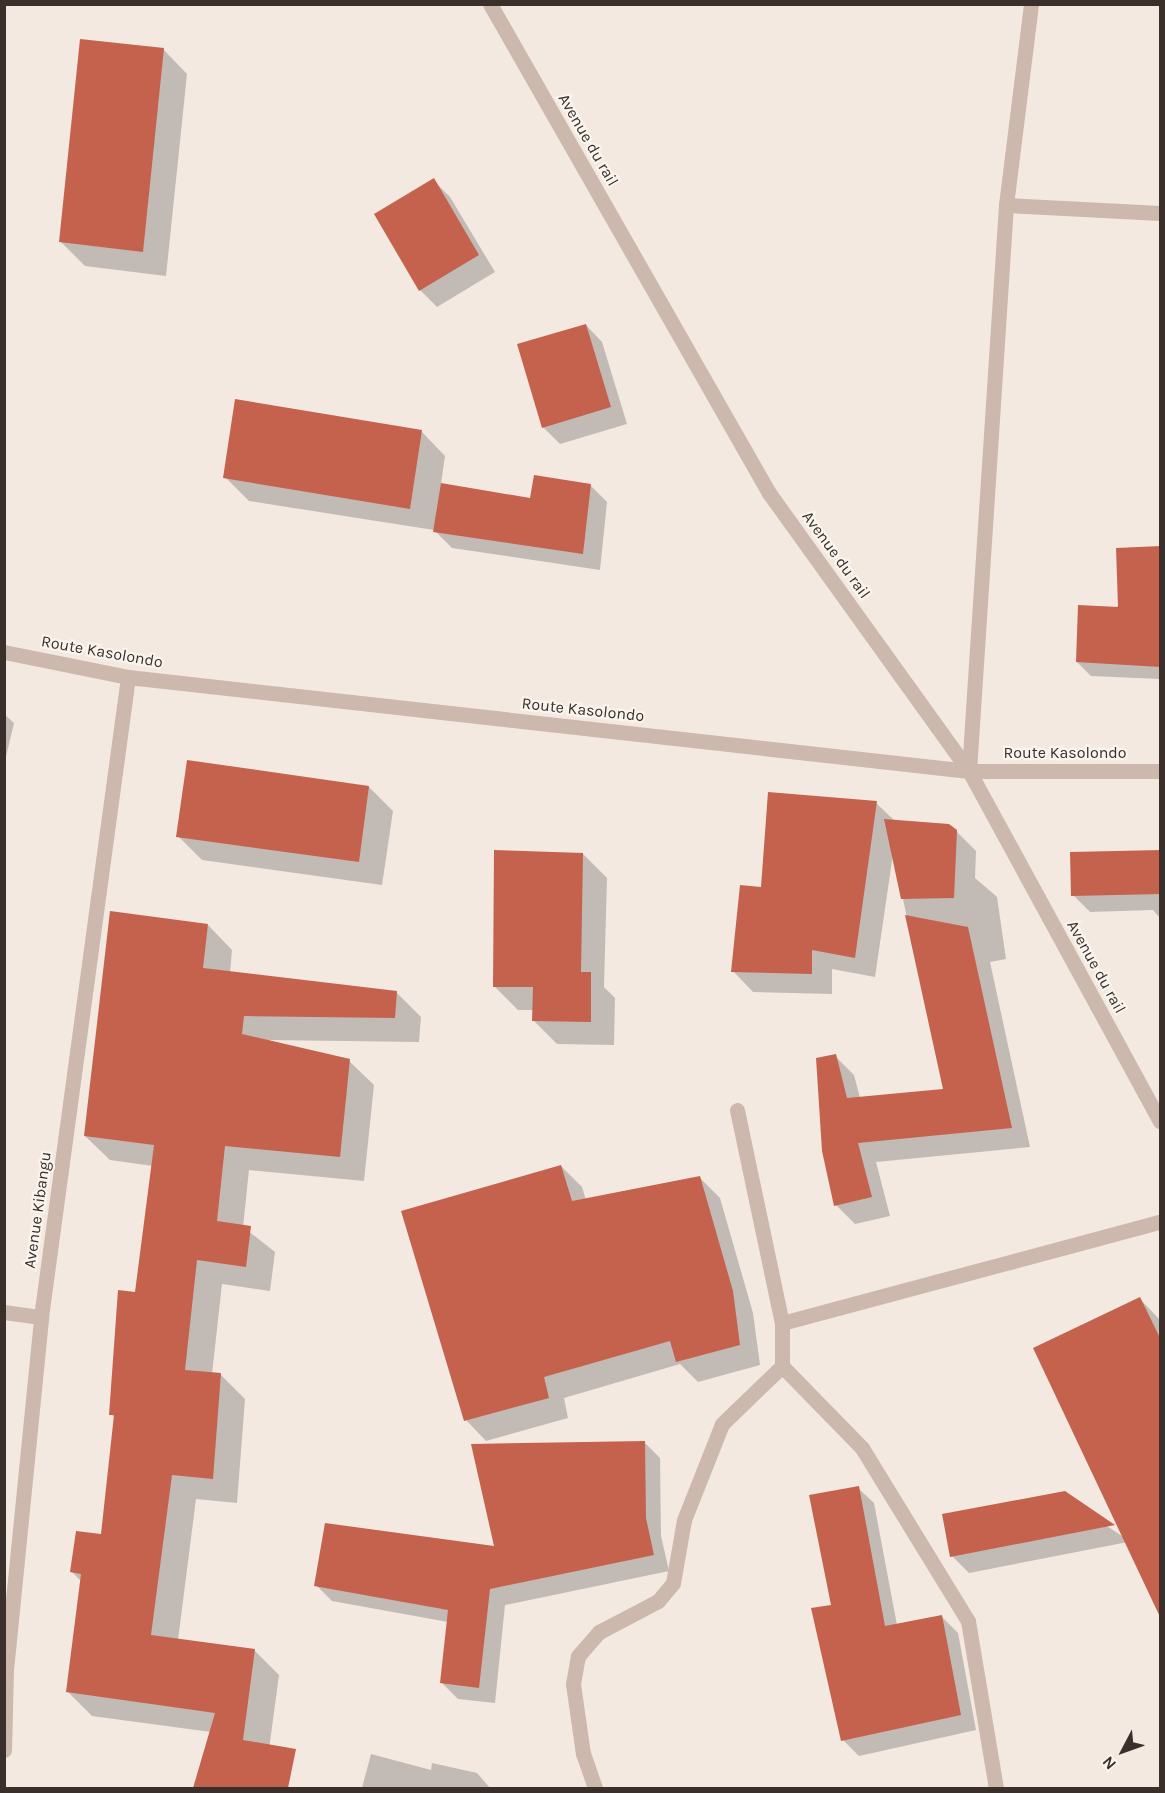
<!DOCTYPE html>
<html>
<head>
<meta charset="utf-8">
<style>
	body { margin:0 }
	#map { position:relative; width:1165px; height:1793px; overflow:hidden; background:#f3e9e1; font-family:Karla,sans-serif }
	div>[style] { position:absolute }
	.shadow>* { inset:0; background:#0003 }
	.building>* { inset:0; background:#c4624e }
	.minor>* { height:15px; margin:-7.5px; padding:0 7.5px; transform-origin:7.5px; border-radius:7.5px; background:#ccb8ac }
	span { translate:-50% -50%; white-space:nowrap; text-align:center; line-height:1.15; -webkit-text-stroke:4.5px #faf4ee; paint-order:stroke }
	.street-label { font-size:16px; color:#3a2f2b }
	.frame { position:absolute; inset:0; border:6px solid #3a2f2b; pointer-events:none }
	.north { position:absolute; left:1093px; top:1721px; width:60px; height:60px; -webkit-text-stroke:4px #faf4ee; paint-order:stroke; rotate:229deg; font-size:16px; font-weight:700; line-height:24px; text-align:center; color:#3a2f2b }
	.north::after { content:''; display:block; margin:auto; width:21px; height:27px; background:#3a2f2b; clip-path:polygon(50% 0,100% 100%,50% 72%,0 100%) }
</style>
</head>
<body>
<div id="map">
	<div class="shadow">
		<div style="clip-path:polygon(163px 49px,187px 74px,166px 276px,85px 266px,61px 242px)"></div>
		<div style="clip-path:polygon(433px 180px,450px 197px,495px 272px,437px 307px,420px 290px,376px 215px)"></div>
		<div style="clip-path:polygon(586px 325px,602px 342px,627px 424px,560px 444px,543px 427px)"></div>
		<div style="clip-path:polygon(421px 431px,445px 456px,441px 484px,532px 499px,591px 486px,607px 502px,600px 570px,452px 548px,434px 530px,249px 501px,225px 477px)"></div>
		<div style="clip-path:polygon(1160px 533px,1160px 679px,1091px 676px,1077px 662px,1160px 547px)"></div>
		<div style="clip-path:polygon(4px 714px,14px 723px,4px 765px)"></div>
		<div style="clip-path:polygon(369px 787px,393px 811px,382px 885px,202px 860px,178px 836px)"></div>
		<div style="clip-path:polygon(876px 803px,895px 821px,956px 831px,976px 851px,975px 878px,997px 897px,1006px 959px,990px 962px,1030px 1147px,876px 1162px,890px 1216px,855px 1224px,836px 1205px,835px 1056px,854px 1075px,860px 1098px,945px 1090px,893px 854px,875px 977px,832px 969px,832px 994px,753px 992px,733px 971px,762px 889px)"></div>
		<div style="clip-path:polygon(1160px 852px,1160px 918px,1153px 910px,1090px 912px,1073px 895px)"></div>
		<div style="clip-path:polygon(583px 854px,607px 878px,604px 987px,615px 998px,614px 1045px,557px 1044px,533px 1020px,533px 1010px,518px 1010px,494px 986px)"></div>
		<div style="clip-path:polygon(208px 925px,232px 950px,230px 973px,397px 993px,421px 1017px,419px 1042px,268px 1040px,349px 1061px,374px 1085px,364px 1181px,249px 1170px,243px 1227px,275px 1252px,270px 1291px,222px 1284px,212px 1374px,220px 1374px,245px 1399px,237px 1503px,196px 1499px,178px 1640px,254px 1650px,279px 1675px,268px 1757px,279px 1768px,273px 1788px,204px 1788px,196px 1780px,211px 1732px,92px 1716px,67px 1691px,81px 1581px,72px 1572px,102px 1536px,115px 1418px,111px 1414px,136px 1294px,153px 1166px,110px 1160px,85px 1136px)"></div>
		<div style="clip-path:polygon(561px 1166px,582px 1187px,586px 1200px,699px 1177px,720px 1198px,753px 1313px,760px 1365px,698px 1382px,680px 1364px,564px 1398px,568px 1418px,486px 1441px,466px 1420px)"></div>
		<div style="clip-path:polygon(1140px 1299px,1160px 1320px,1160px 1580px,1128px 1542px,969px 1573px,952px 1556px,1057px 1493px,1125px 1538px)"></div>
		<div style="clip-path:polygon(644px 1442px,660px 1458px,661px 1536px,669px 1571px,505px 1605px,495px 1703px,458px 1699px,442px 1683px,448px 1622px,332px 1601px,316px 1585px,496px 1547px)"></div>
		<div style="clip-path:polygon(858px 1488px,874px 1503px,897px 1625px,942px 1617px,958px 1633px,976px 1730px,859px 1756px,843px 1740px,833px 1606px)"></div>
		<div style="clip-path:polygon(371px 1754px,431px 1770px,432px 1763px,477px 1773px,490px 1788px,362px 1788px)"></div>
	</div>
	<div class="building">
		<div style="clip-path:polygon(80px 39px,164px 48px,143px 252px,59px 242px)"></div>
		<div style="clip-path:polygon(434px 178px,479px 255px,419px 291px,374px 214px)"></div>
		<div style="clip-path:polygon(586px 324px,611px 407px,542px 428px,517px 344px)"></div>
		<div style="clip-path:polygon(235px 399px,422px 430px,410px 509px,223px 478px)"></div>
		<div style="clip-path:polygon(534px 475px,591px 484px,583px 554px,433px 532px,441px 483px,530px 498px)"></div>
		<div style="clip-path:polygon(1161px 546px,1161px 667px,1076px 662px,1078px 605px,1118px 607px,1116px 548px)"></div>
		<div style="clip-path:polygon(187px 760px,369px 786px,359px 862px,176px 837px)"></div>
		<div style="clip-path:polygon(768px 792px,877px 801px,855px 958px,812px 950px,812px 974px,731px 972px,740px 885px,761px 887px)"></div>
		<div style="clip-path:polygon(884px 819px,949px 824px,957px 830px,954px 898px,901px 899px)"></div>
		<div style="clip-path:polygon(494px 850px,583px 853px,581px 972px,591px 972px,591px 1022px,532px 1021px,533px 987px,493px 987px)"></div>
		<div style="clip-path:polygon(1161px 850px,1161px 894px,1071px 896px,1070px 852px)"></div>
		<div style="clip-path:polygon(110px 911px,208px 924px,203px 968px,397px 991px,395px 1018px,244px 1016px,242px 1034px,350px 1059px,340px 1157px,225px 1146px,217px 1221px,251px 1226px,246px 1267px,197px 1260px,185px 1370px,221px 1373px,213px 1479px,172px 1475px,151px 1635px,255px 1649px,243px 1740px,296px 1749px,288px 1788px,193px 1788px,215px 1713px,66px 1692px,81px 1574px,70px 1572px,76px 1531px,101px 1534px,114px 1415px,109px 1415px,118px 1290px,135px 1292px,154px 1145px,84px 1136px)"></div>
		<div style="clip-path:polygon(905px 915px,968px 927px,1012px 1128px,858px 1143px,872px 1197px,834px 1206px,822px 1151px,816px 1058px,836px 1054px,847px 1098px,943px 1089px)"></div>
		<div style="clip-path:polygon(561px 1165px,572px 1201px,700px 1176px,733px 1291px,740px 1345px,676px 1362px,670px 1341px,544px 1377px,549px 1398px,464px 1421px,401px 1211px)"></div>
		<div style="clip-path:polygon(1140px 1297px,1161px 1340px,1161px 1619px,1033px 1348px)"></div>
		<div style="clip-path:polygon(645px 1441px,646px 1518px,654px 1555px,490px 1589px,479px 1688px,440px 1683px,448px 1610px,314px 1586px,325px 1523px,494px 1546px,471px 1444px)"></div>
		<div style="clip-path:polygon(859px 1486px,885px 1626px,942px 1615px,961px 1715px,841px 1741px,811px 1608px,831px 1605px,809px 1495px)"></div>
		<div style="clip-path:polygon(1065px 1491px,1115px 1525px,950px 1557px,942px 1514px)"></div>
	</div>
	<div class="minor">
		<div style="left:490px;top:4px;width:563px;rotate:60.29deg"></div>
		<div style="left:769px;top:493px;width:342px;rotate:54.3deg"></div>
		<div style="left:969px;top:771px;width:399px;rotate:61.4deg"></div>
		<div style="left:1006px;top:205px;width:154px;rotate:3deg"></div>
		<div style="left:4px;top:652px;width:126px;rotate:11.4deg"></div>
		<div style="left:128px;top:677px;width:846px;rotate:6.38deg"></div>
		<div style="left:969px;top:771px;width:191px"></div>
		<div style="left:969px;top:771px;width:567px;rotate:-86.26deg"></div>
		<div style="left:1006px;top:205px;width:203px;rotate:-82.9deg"></div>
		<div style="left:737px;top:1110px;width:218px;rotate:78.1deg"></div>
		<div style="left:782px;top:1323px;width:43px;rotate:90deg"></div>
		<div style="left:782px;top:1366px;width:115px;rotate:45.7deg"></div>
		<div style="left:862px;top:1448px;width:203px;rotate:58.5deg"></div>
		<div style="left:968px;top:1621px;width:169px;rotate:80.5deg"></div>
		<div style="left:4px;top:1312px;width:37px;rotate:8deg"></div>
		<div style="left:782px;top:1323px;width:391px;rotate:-15deg"></div>
		<div style="left:4px;top:1750px;width:80px;rotate:-88.6deg"></div>
		<div style="left:6px;top:1670px;width:355px;rotate:-84.3deg"></div>
		<div style="left:41px;top:1317px;width:646px;rotate:-82.26deg"></div>
		<div style="left:595px;top:1788px;width:36px;rotate:-109deg"></div>
		<div style="left:583px;top:1754px;width:71px;rotate:-98.1deg"></div>
		<div style="left:573px;top:1684px;width:28px;rotate:-80deg"></div>
		<div style="left:578px;top:1656px;width:32px;rotate:-49deg"></div>
		<div style="left:599px;top:1632px;width:67px;rotate:-27.7deg"></div>
		<div style="left:658px;top:1601px;width:23px;rotate:-50deg"></div>
		<div style="left:673px;top:1583px;width:64px;rotate:-80.1deg"></div>
		<div style="left:684px;top:1520px;width:103px;rotate:-68.4deg"></div>
		<div style="left:722px;top:1424px;width:83px;rotate:-44deg"></div>
	</div>
	<div class="street-label">
		<span style="left:588px;top:140px;rotate:60deg">Avenue du rail</span>
		<span style="left:836px;top:555px;rotate:54deg">Avenue du rail</span>
		<span style="left:102px;top:652px;rotate:10deg">Route Kasolondo</span>
		<span style="left:583px;top:710px;rotate:6deg">Route Kasolondo</span>
		<span style="left:1065px;top:753px">Route Kasolondo</span>
		<span style="left:1096px;top:967px;rotate:61deg">Avenue du rail</span>
		<span style="left:38px;top:1210px;rotate:-82deg">Avenue Kibangu</span>
	</div>
	<div class="frame"></div>
	<div class="north">N</div>
</div>
</body>
</html>
